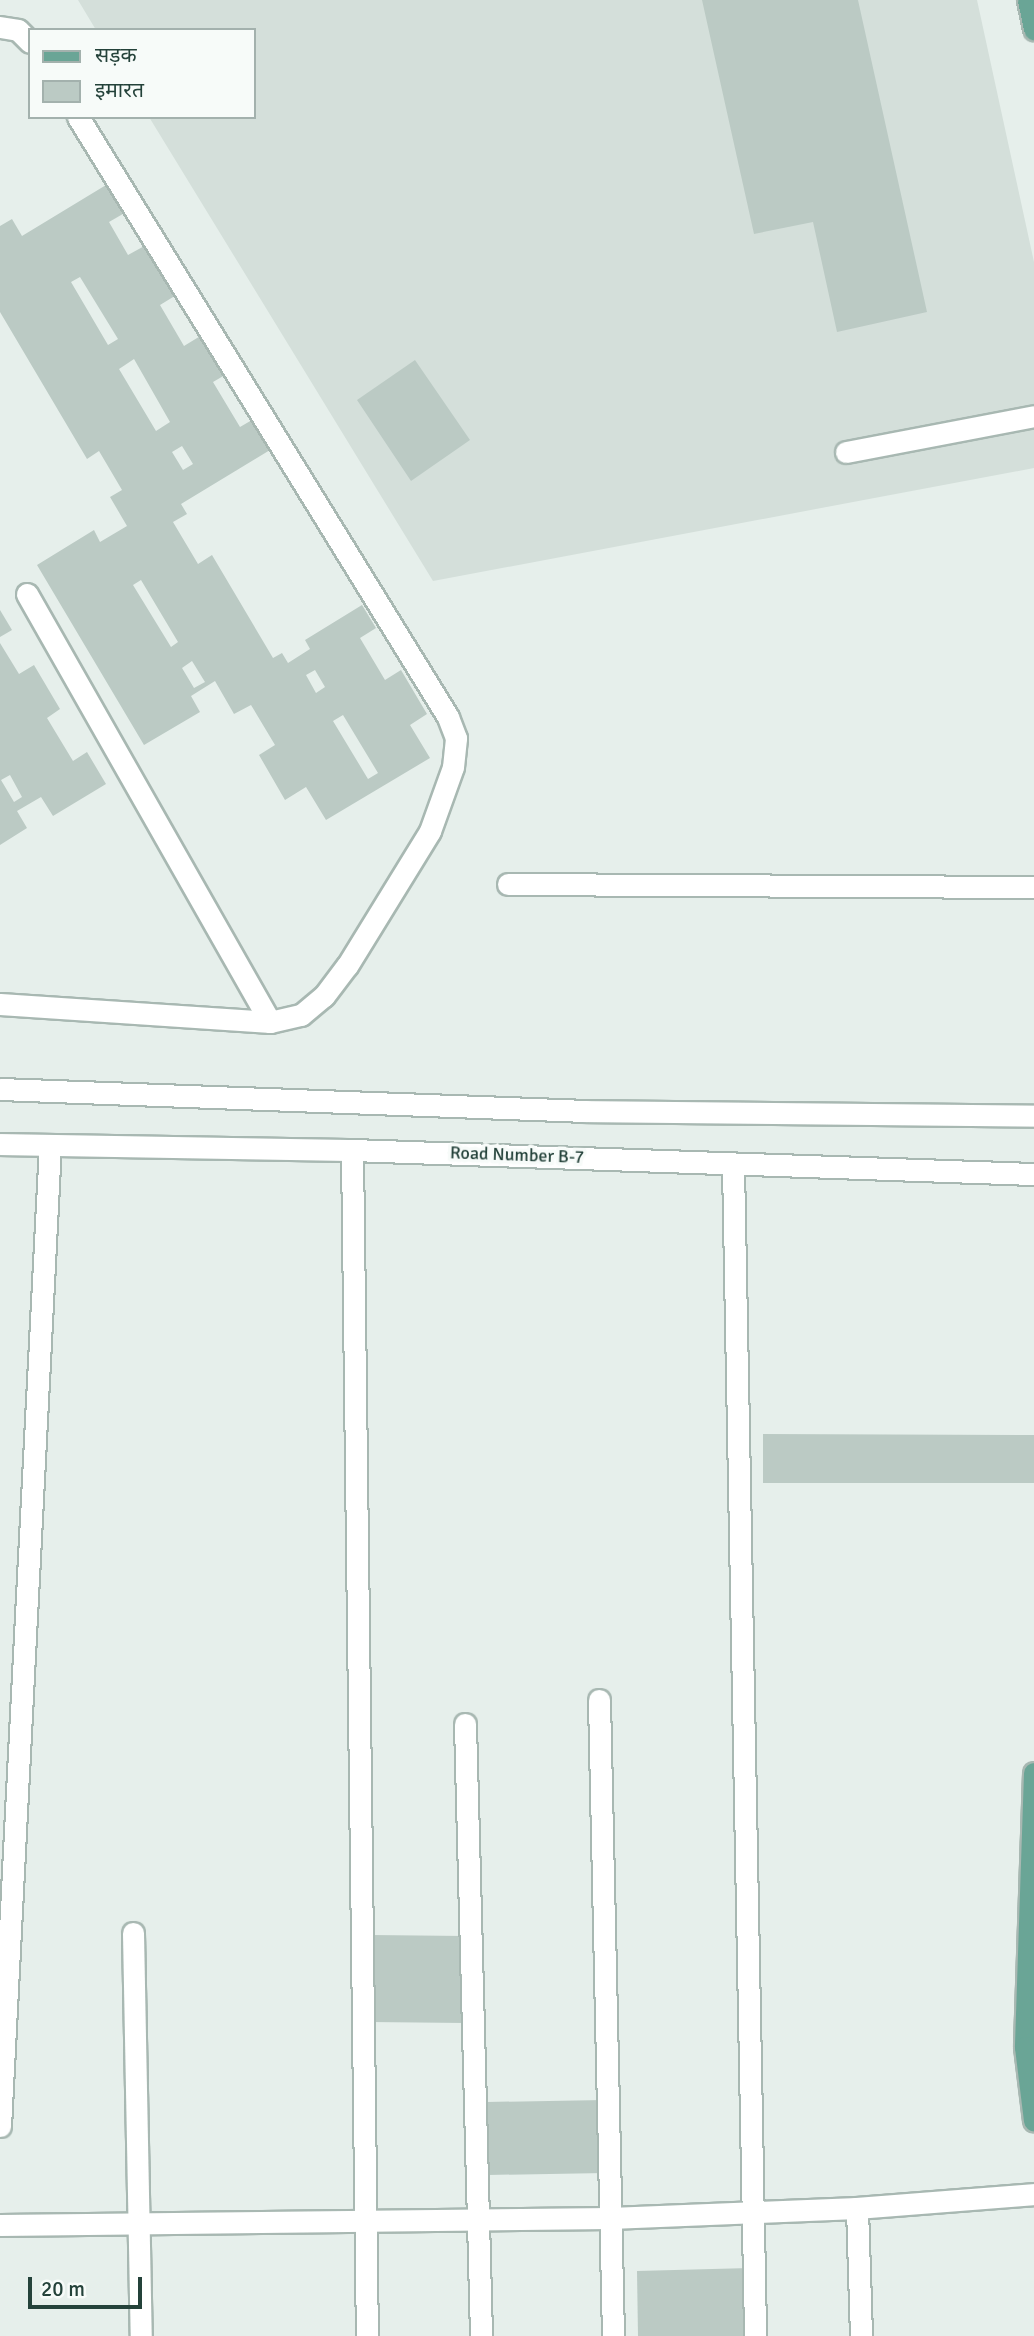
<!DOCTYPE html>
<html>
<head>
<meta charset="utf-8">
<style>
	body { margin:0 }
	#map { position:relative; width:1034px; height:2336px; overflow:hidden; background:#e6efeb; font-family:Signika,"Noto Sans Devanagari",sans-serif }
	div>[style] { position:absolute }
	.built>* { inset:0; background:#d4dfda }
	.building>* { inset:0; background:#bbcac4 }
	.roads { filter:drop-shadow(2px 0 #a8b8b2) drop-shadow(-2px 0 #a8b8b2) drop-shadow(0 2px #a8b8b2) drop-shadow(0 -2px #a8b8b2) }
	.minor>* { height:21px; margin:-10.5px; padding:0 10.5px; transform-origin:10.5px; border-radius:10.5px; background:#fff }
	.major>* { height:21px; margin:-10.5px; padding:0 10.5px; transform-origin:10.5px; border-radius:10.5px; background:#6aa596 }
	span { translate:-50% -50%; white-space:nowrap; text-align:center; line-height:1.15; -webkit-text-stroke:7px #f7fbf9; paint-order:stroke }
	.street-label { font-size:18px; color:#24423a }
	.legend { position:absolute; left:28px; top:28px; width:228px; height:91px; box-sizing:border-box; background:#f7fbf9; border:2px solid #a3b1ad; margin:0; padding:9px 12px; list-style:none; font-size:21px; color:#24423a }
	.legend li { display:flex; align-items:center; gap:14px; height:35px }
	.legend b { width:35px; border:2px solid #a3b1ad }
	.scale { position:absolute; left:28px; top:2277px; width:114px; height:32px; box-sizing:border-box; border:4px solid #24423a; border-top:0; padding-left:9px; font-size:21px; line-height:24px; white-space:nowrap; color:#24423a; -webkit-text-stroke:5px #f7fbf9; paint-order:stroke }
</style>
</head>
<body>
<div id="map">
	<div class="built">
		<div style="clip-path:polygon(78px 0,977px 0,1034px 262px,1034px 468px,433px 581px,149px 117px,254px 117px,254px 30px,96px 30px)"></div>
	</div>
	<div class="building">
		<div style="clip-path:polygon(702px 0,858px 0,927px 312px,837px 332px,813px 222px,754px 234px)"></div>
		<div style="clip-path:polygon(evenodd,111px 182px,128px 211px,109px 222px,128px 255px,148px 244px,178px 294px,160px 305px,184px 346px,202px 335px,225px 375px,213px 382px,240px 427px,252px 420px,270px 450px,181px 504px,187px 514px,173px 522px,198px 564px,212px 555px,273px 658px,282px 653px,288px 663px,310px 649px,305px 640px,362px 605px,376px 628px,360px 638px,385px 680px,401px 670px,427px 714px,410px 725px,430px 758px,326px 820px,306px 787px,285px 800px,259px 755px,275px 745px,251px 705px,234px 714px,215px 681px,191px 696px,200px 712px,144px 745px,37px 565px,94px 530px,100px 542px,127px 526px,110px 497px,122px 490px,99px 451px,87px 459px,0 312px,0 226px,12px 219px,22px 236px,111px 182px,80px 277px,118px 339px,108px 345px,71px 282px,80px 277px,111px 182px,134px 359px,170px 422px,156px 431px,119px 369px,134px 359px,111px 182px,182px 446px,193px 464px,183px 470px,172px 452px,182px 446px,111px 182px,141px 580px,178px 642px,171px 647px,133px 585px,141px 580px,111px 182px,192px 661px,205px 682px,194px 688px,182px 668px,192px 661px,111px 182px,315px 670px,325px 687px,316px 693px,306px 675px,315px 670px,111px 182px,343px 715px,378px 773px,368px 779px,333px 721px,343px 715px)"></div>
		<div style="clip-path:polygon(415px 360px,470px 440px,411px 481px,357px 400px)"></div>
		<div style="clip-path:polygon(0 610px,12px 630px,0 637px)"></div>
		<div style="clip-path:polygon(evenodd,0 643px,19px 674px,34px 665px,60px 709px,47px 718px,73px 761px,87px 752px,106px 784px,53px 816px,41px 797px,17px 811px,27px 828px,0 845px,0 643px,10px 775px,22px 797px,14px 802px,1px 780px,10px 775px)"></div>
		<div style="clip-path:polygon(763px 1434px,1034px 1435px,1034px 1483px,763px 1483px)"></div>
		<div style="clip-path:polygon(371px 1935px,465px 1936px,465px 2023px,370px 2022px)"></div>
		<div style="clip-path:polygon(604px 2100px,605px 2173px,488px 2175px,487px 2102px)"></div>
		<div style="clip-path:polygon(750px 2268px,752px 2336px,638px 2336px,637px 2271px)"></div>
	</div>
	<div class="roads">
		<div class="minor">
			<div style="left:0;top:27px;width:18px;rotate:9deg"></div>
			<div style="left:18px;top:30px;width:17px;rotate:45deg"></div>
			<div style="left:846px;top:452px;width:191px;rotate:-10.8deg"></div>
			<div style="left:27px;top:594px;width:492px;rotate:60.4deg"></div>
			<div style="left:508px;top:884px;width:526px;rotate:0.33deg"></div>
			<div style="left:0;top:1004px;width:271px;rotate:3.8deg"></div>
			<div style="left:270px;top:1022px;width:32px;rotate:-13deg"></div>
			<div style="left:301px;top:1015px;width:30px;rotate:-40deg"></div>
			<div style="left:324px;top:996px;width:38px;rotate:-53deg"></div>
			<div style="left:347px;top:966px;width:158px;rotate:-58.4deg"></div>
			<div style="left:430px;top:831px;width:68px;rotate:-70.2deg"></div>
			<div style="left:453px;top:767px;width:29px;rotate:-84deg"></div>
			<div style="left:456px;top:738px;width:22px;rotate:-111deg"></div>
			<div style="left:448px;top:717px;width:705px;rotate:-121.66deg"></div>
			<div style="left:0;top:1089px;width:586px;rotate:2.15deg"></div>
			<div style="left:586px;top:1111px;width:448px;rotate:0.6deg"></div>
			<div style="left:0;top:1144px;width:352px;rotate:1deg"></div>
			<div style="left:352px;top:1150px;width:682px;rotate:2.02deg"></div>
			<div style="left:352px;top:1150px;width:1186px;rotate:89.28deg"></div>
			<div style="left:733px;top:1165px;width:1171px;rotate:88.92deg"></div>
			<div style="left:599px;top:1700px;width:636px;rotate:88.74deg"></div>
			<div style="left:465px;top:1724px;width:612px;rotate:88.5deg"></div>
			<div style="left:133px;top:1933px;width:403px;rotate:88.9deg"></div>
			<div style="left:0;top:2126px;width:981px;rotate:-87.08deg"></div>
			<div style="left:857px;top:2208px;width:128px;rotate:88.2deg"></div>
			<div style="left:0;top:2225px;width:610px;rotate:-0.66deg"></div>
			<div style="left:610px;top:2218px;width:247px;rotate:-2.3deg"></div>
			<div style="left:857px;top:2208px;width:178px;rotate:-4.5deg"></div>
		</div>
		<div class="major">
			<div style="left:1028px;top:0;width:30px;rotate:78deg"></div>
			<div style="left:1034px;top:1773px;width:274px;rotate:91.9deg"></div>
			<div style="left:1025px;top:2047px;width:74px;rotate:83deg"></div>
		</div>
	</div>
	<div class="street-label">
		<span style="left:517px;top:1155px;rotate:2deg">Road Number B-7</span>
	</div>
	<ul class="legend">
	<li><b style="height:9px;background:#6aa596"></b>सड़क</li>
	<li><b style="height:19px;background:#bbcac4"></b>इमारत</li>
	</ul>
	<div class="scale">20 m</div>
</div>
</body>
</html>
